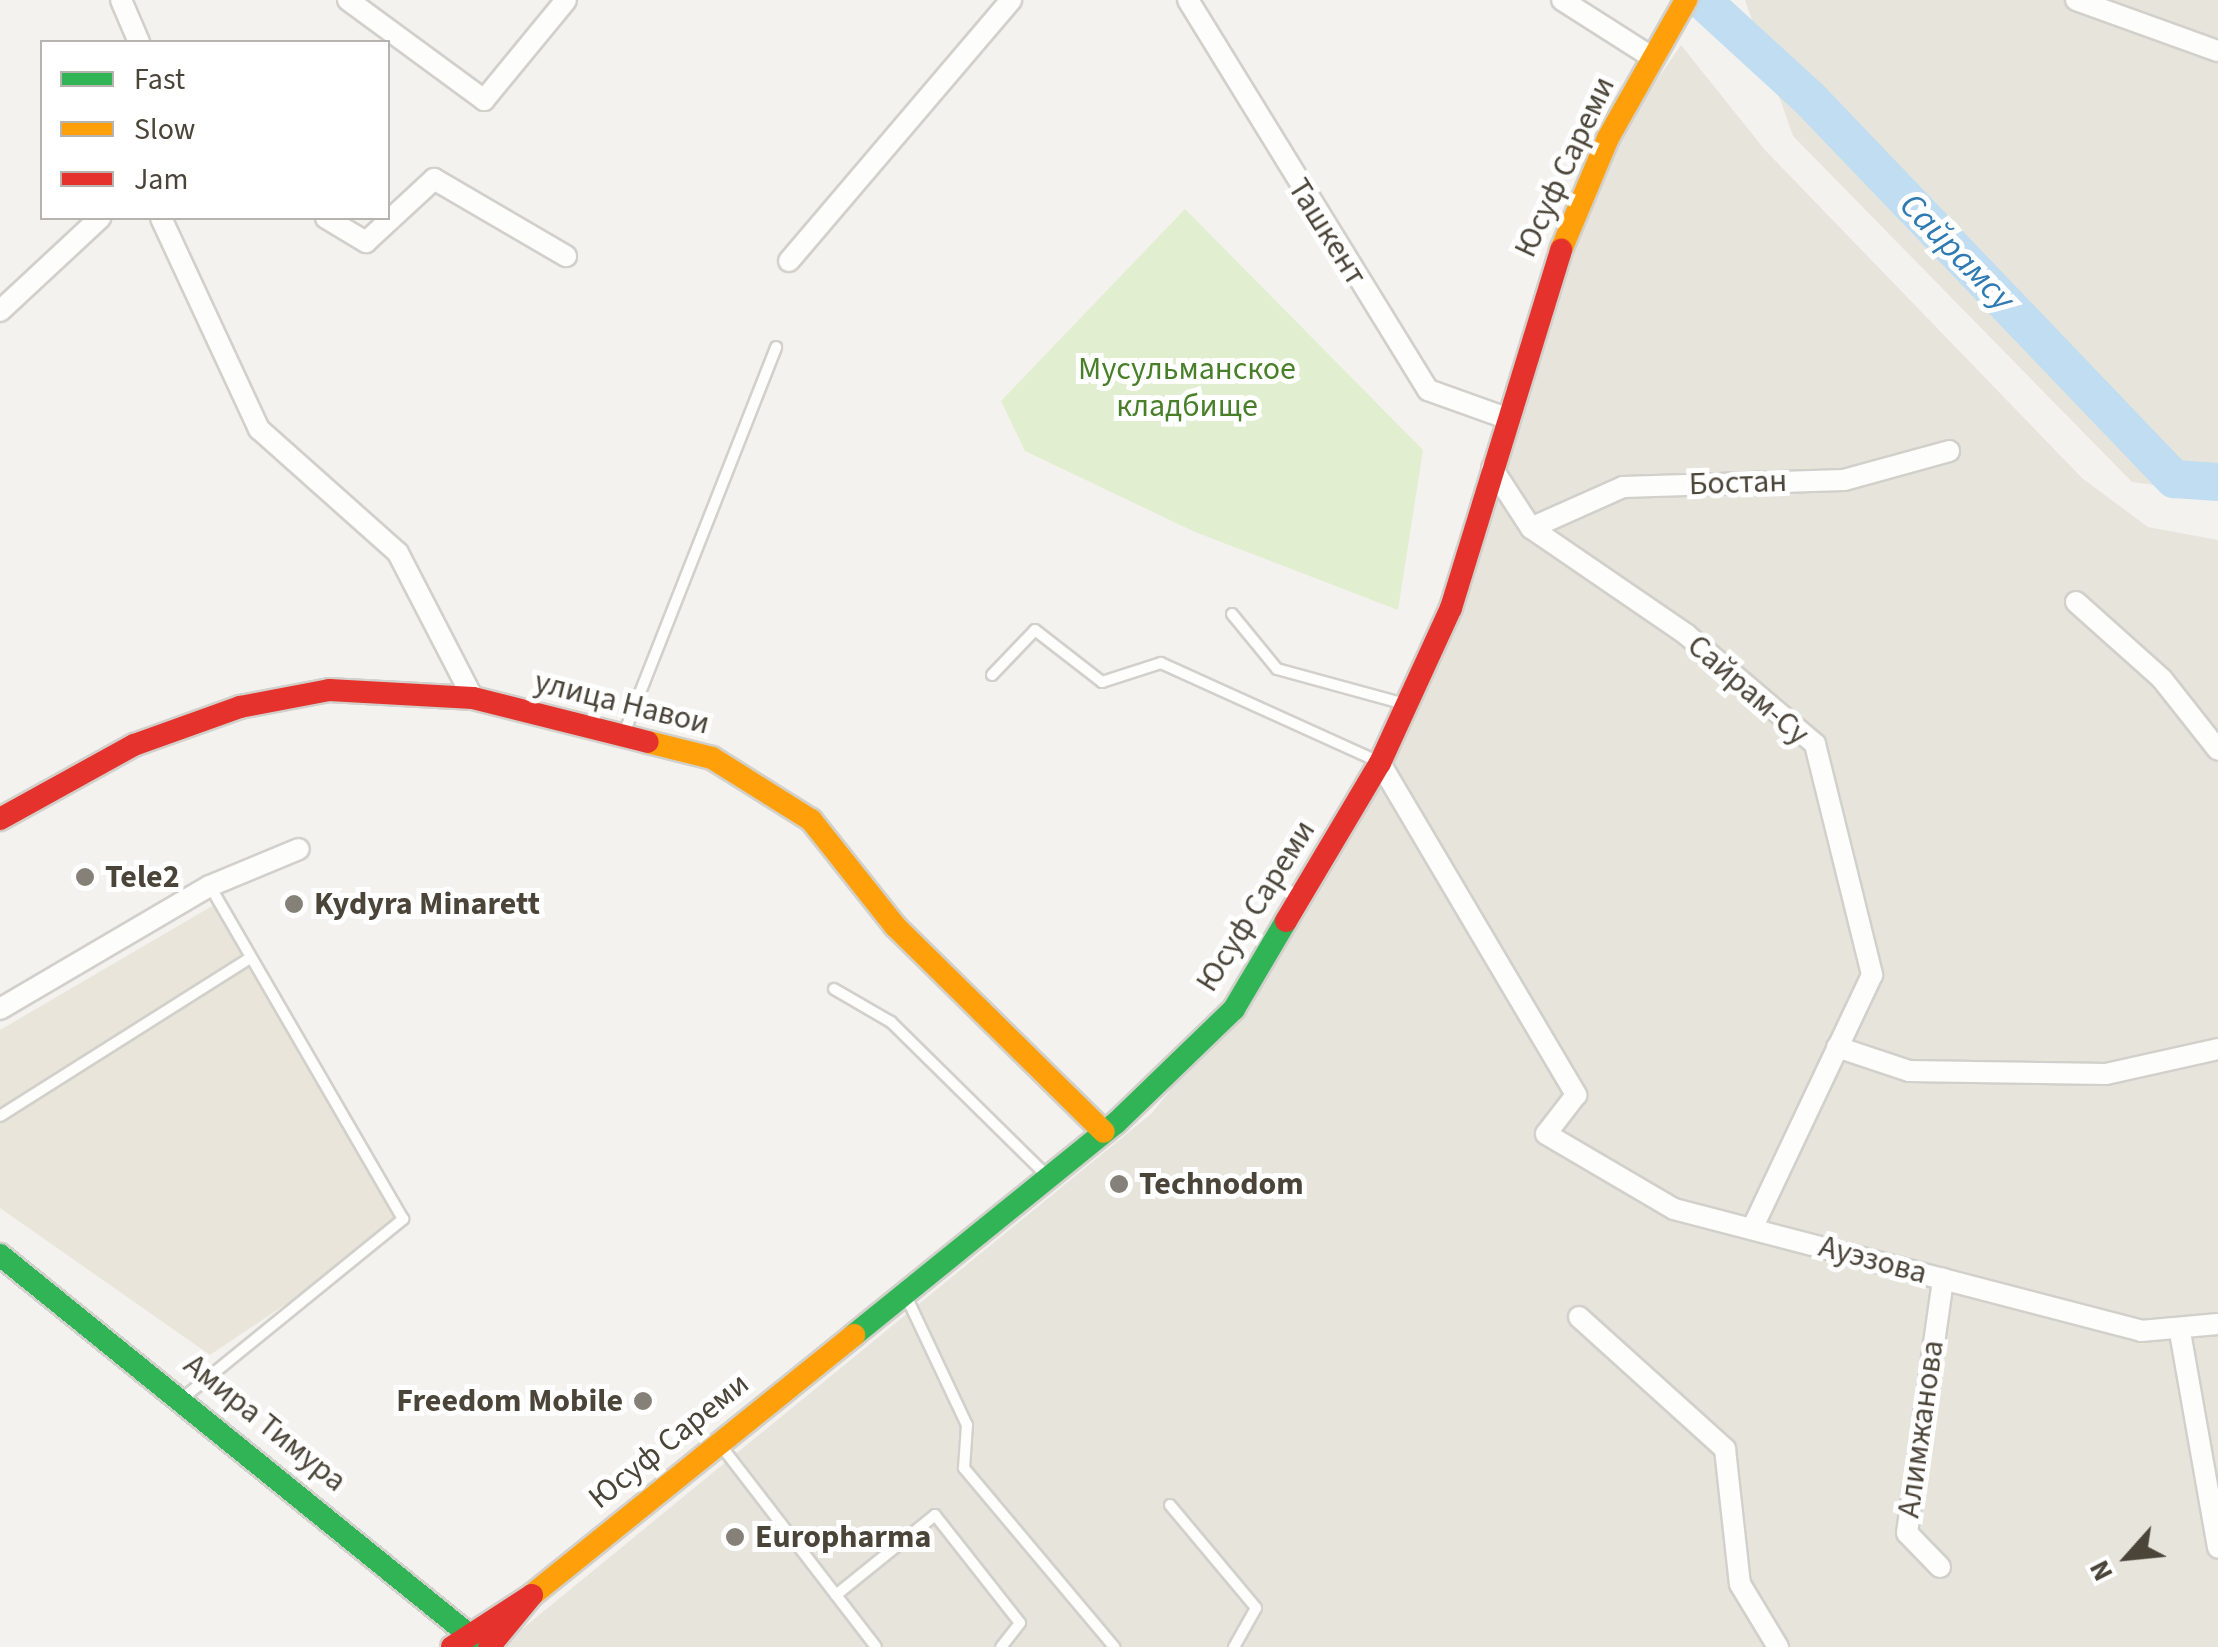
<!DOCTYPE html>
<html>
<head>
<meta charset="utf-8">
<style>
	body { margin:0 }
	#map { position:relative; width:2218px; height:1647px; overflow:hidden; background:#f4f2ee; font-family:"Source Sans 3",sans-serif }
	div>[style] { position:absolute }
	.residential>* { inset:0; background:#e7e4dc }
	.education>* { inset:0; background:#eae5da }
	.green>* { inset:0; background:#e1eecf }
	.river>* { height:38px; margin:-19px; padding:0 19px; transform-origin:19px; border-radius:19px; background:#c0ddf1 }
	.roads { filter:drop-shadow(2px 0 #d2d0cb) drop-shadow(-2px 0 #d2d0cb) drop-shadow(0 2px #d2d0cb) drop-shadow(0 -2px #d2d0cb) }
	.lane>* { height:10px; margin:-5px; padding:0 5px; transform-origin:5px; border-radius:5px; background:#fdfdfc }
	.street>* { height:20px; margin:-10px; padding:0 10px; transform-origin:10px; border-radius:10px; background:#fdfdfc }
	.fast>* { height:22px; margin:-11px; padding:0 11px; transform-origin:11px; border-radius:11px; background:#30b455 }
	.slow>* { height:22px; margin:-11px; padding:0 11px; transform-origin:11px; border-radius:11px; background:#ff9f0a }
	.jam>* { height:22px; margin:-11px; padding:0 11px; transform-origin:11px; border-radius:11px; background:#e5322d }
	.dots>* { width:28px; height:28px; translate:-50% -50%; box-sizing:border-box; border:5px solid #fff; border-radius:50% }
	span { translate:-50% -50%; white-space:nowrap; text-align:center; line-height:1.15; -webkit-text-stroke:10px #fff; paint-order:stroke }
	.street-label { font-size:32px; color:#4b4439 }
	.park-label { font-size:32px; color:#4a7f2a }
	.poi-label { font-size:32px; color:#4b4439; font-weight:700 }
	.left { translate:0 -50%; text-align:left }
	.right { translate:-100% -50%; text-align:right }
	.water-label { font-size:35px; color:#2e7ab2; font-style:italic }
	.legend { position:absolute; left:40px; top:40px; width:350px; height:180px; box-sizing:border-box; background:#fff; border:2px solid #b7b4b0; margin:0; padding:12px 18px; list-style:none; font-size:30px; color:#4b4439 }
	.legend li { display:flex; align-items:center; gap:20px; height:50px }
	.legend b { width:50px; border:2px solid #b7b4b0 }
	.north { position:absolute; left:2078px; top:1507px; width:100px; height:100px; -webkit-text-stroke:8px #fff; paint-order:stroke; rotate:243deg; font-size:28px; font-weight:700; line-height:40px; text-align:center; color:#4b4439 }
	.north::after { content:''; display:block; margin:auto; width:35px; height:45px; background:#4b4439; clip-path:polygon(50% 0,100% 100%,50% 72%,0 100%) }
</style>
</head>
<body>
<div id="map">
	<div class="residential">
		<div style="clip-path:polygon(1745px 0,2218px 0,2218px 494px,2132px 482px,1793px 136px)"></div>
		<div style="clip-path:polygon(1681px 45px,1765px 150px,2082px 478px,2148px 527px,2218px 540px,2218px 1647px,500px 1647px,1152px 1113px,1261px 977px,1435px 651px,1594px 171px)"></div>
	</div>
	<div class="education">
		<div style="clip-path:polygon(219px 902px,405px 1224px,210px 1355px,0 1208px,0 1030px)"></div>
	</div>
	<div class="green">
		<div style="clip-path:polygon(1185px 209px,1423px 450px,1398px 610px,1195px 532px,1025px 451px,1001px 401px)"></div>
	</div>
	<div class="river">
		<div style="left:1702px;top:0;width:145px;rotate:42.5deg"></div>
		<div style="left:1809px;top:98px;width:528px;rotate:46.23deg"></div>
		<div style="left:2174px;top:479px;width:44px;rotate:3.9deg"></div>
	</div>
	<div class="roads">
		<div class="lane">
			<div style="left:1232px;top:614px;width:71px;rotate:50.7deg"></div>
			<div style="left:1277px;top:669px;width:133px;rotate:15.3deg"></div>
			<div style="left:992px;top:675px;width:62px;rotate:-46.3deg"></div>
			<div style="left:1035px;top:630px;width:85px;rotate:37.8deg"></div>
			<div style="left:1102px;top:682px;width:62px;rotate:-17.9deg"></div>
			<div style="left:1161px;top:663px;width:239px;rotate:24.4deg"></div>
			<div style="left:623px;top:736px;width:418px;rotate:-68.5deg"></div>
			<div style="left:834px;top:989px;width:66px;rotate:30.1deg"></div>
			<div style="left:891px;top:1022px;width:219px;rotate:44.6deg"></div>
			<div style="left:0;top:1116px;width:296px;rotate:-32.3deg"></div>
			<div style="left:906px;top:1296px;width:143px;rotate:64.7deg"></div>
			<div style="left:967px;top:1425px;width:43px;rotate:94deg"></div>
			<div style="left:964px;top:1468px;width:234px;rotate:50deg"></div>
			<div style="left:183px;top:1398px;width:284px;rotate:-39.1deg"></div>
			<div style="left:403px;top:1219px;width:385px;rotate:-120.1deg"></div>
			<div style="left:722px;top:1447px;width:252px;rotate:52.4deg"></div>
			<div style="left:1170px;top:1505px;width:134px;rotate:50.1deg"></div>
			<div style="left:1256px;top:1608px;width:45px;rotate:119.4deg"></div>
			<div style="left:836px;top:1595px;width:127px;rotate:-38.9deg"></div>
			<div style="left:935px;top:1515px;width:137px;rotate:51.8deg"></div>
			<div style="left:1020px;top:1623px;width:31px;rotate:128deg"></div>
		</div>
		<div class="street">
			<div style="left:121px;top:0;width:46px;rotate:66.8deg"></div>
			<div style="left:348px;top:0;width:169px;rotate:36.3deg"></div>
			<div style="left:484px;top:100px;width:129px;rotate:-50.6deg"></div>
			<div style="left:1188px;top:0;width:458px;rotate:58.4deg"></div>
			<div style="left:1428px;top:390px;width:83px;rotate:19.7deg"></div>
			<div style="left:1562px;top:0;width:108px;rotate:32.5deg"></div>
			<div style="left:2076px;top:0;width:151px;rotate:19.8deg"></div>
			<div style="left:161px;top:218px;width:233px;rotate:65.1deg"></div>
			<div style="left:259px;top:429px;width:186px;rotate:41.7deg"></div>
			<div style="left:398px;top:553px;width:163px;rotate:62.7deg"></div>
			<div style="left:326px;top:218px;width:47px;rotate:31deg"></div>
			<div style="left:366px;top:242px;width:93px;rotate:-42.8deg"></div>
			<div style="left:434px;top:179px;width:153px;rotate:30.3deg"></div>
			<div style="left:789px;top:261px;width:343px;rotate:-49.6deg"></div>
			<div style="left:0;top:311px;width:137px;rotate:-42.9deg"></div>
			<div style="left:1492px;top:468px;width:72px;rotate:57deg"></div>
			<div style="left:1531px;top:528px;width:189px;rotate:34.4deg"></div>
			<div style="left:1687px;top:635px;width:168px;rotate:40.4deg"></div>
			<div style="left:1815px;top:744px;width:238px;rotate:76.1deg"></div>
			<div style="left:1872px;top:975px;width:281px;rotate:115.3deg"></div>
			<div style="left:1531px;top:528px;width:101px;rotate:-24deg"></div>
			<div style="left:1623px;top:487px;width:221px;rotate:-1.8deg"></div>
			<div style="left:1844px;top:480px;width:109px;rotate:-15.4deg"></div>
			<div style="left:2076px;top:602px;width:115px;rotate:41.8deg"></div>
			<div style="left:2162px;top:679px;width:90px;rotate:51.7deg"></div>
			<div style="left:1380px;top:763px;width:386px;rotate:59.4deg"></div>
			<div style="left:1576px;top:1095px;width:49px;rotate:127.6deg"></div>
			<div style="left:1546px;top:1134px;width:148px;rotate:30.4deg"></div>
			<div style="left:1674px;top:1209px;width:483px;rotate:14.6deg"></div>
			<div style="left:2141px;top:1331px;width:77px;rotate:-5.2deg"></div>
			<div style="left:0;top:1009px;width:243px;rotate:-30.4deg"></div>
			<div style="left:210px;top:886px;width:96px;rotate:-22.6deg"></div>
			<div style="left:1837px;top:1047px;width:76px;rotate:18.4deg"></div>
			<div style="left:1909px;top:1071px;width:197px;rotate:0.9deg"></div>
			<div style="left:2106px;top:1074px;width:115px;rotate:-12.6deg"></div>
			<div style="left:1579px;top:1317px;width:197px;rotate:42.1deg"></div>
			<div style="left:1725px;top:1449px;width:136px;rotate:83.7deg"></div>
			<div style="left:1740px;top:1584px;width:74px;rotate:58.9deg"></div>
			<div style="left:2180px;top:1332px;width:219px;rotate:80deg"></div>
			<div style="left:1940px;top:1567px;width:47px;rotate:-134.1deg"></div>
			<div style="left:1907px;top:1533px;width:257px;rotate:-81.9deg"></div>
		</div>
		<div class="fast">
			<div style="left:0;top:1255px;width:623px;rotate:39deg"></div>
			<div style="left:854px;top:1335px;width:337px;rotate:-39deg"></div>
			<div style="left:1116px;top:1123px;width:164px;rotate:-44deg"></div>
			<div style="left:1234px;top:1009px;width:102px;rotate:-59.4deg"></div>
		</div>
		<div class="slow">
			<div style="left:1561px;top:250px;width:121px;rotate:-67.2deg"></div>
			<div style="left:1608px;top:138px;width:159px;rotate:-60.5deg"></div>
			<div style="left:648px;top:742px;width:66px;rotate:14deg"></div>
			<div style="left:712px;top:758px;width:117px;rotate:32.1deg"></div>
			<div style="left:811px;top:820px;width:135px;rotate:51.6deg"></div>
			<div style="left:895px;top:926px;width:293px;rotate:44.6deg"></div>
			<div style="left:532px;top:1595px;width:414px;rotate:-38.9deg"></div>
		</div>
		<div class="jam">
			<div style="left:0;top:819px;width:153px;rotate:-28.9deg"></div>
			<div style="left:134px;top:745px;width:113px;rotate:-19.7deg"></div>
			<div style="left:240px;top:707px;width:91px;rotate:-10.8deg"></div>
			<div style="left:329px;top:690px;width:144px;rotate:3.2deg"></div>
			<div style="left:473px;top:698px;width:180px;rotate:14.1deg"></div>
			<div style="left:1286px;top:921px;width:184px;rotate:-59.3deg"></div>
			<div style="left:1380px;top:763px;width:170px;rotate:-65.4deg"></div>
			<div style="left:1451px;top:608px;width:375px;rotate:-72.9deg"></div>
			<div style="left:452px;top:1647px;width:95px;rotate:-33deg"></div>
			<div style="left:532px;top:1595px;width:67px;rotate:129.6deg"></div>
		</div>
	</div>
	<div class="dots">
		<div style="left:85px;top:877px;background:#868178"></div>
		<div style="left:294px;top:904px;background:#868178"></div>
		<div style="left:1119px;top:1184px;background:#868178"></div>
		<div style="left:643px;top:1401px;background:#868178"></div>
		<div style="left:735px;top:1537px;background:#868178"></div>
	</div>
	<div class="street-label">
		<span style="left:1565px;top:167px;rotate:-65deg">Юсуф Сареми</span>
		<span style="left:1327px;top:232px;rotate:58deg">Ташкент</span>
		<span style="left:1738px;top:483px;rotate:-2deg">Бостан</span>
		<span style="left:1748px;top:690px;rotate:41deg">Сайрам-Су</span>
		<span style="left:622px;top:703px;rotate:14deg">улица Навои</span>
		<span style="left:1256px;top:906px;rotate:-58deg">Юсуф Сареми</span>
		<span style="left:1873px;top:1260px;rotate:15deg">Ауэзова</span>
		<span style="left:265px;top:1423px;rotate:39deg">Амира Тимура</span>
		<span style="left:1921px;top:1429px;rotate:-82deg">Алимжанова</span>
		<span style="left:669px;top:1441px;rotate:-39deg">Юсуф Сареми</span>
	</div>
	<div class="park-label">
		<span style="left:1187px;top:388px">Мусульманское<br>кладбище</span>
	</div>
	<div class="poi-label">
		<span class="left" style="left:105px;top:877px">Tele2</span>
		<span class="left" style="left:314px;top:904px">Kydyra Minarett</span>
		<span class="left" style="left:1139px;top:1184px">Technodom</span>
		<span class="right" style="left:623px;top:1401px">Freedom Mobile</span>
		<span class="left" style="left:755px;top:1537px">Europharma</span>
	</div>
	<div class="water-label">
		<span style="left:1957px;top:252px;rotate:46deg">Сайрамсу</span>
	</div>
	<ul class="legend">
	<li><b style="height:12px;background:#30b455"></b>Fast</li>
	<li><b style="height:12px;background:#ff9f0a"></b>Slow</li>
	<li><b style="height:12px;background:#e5322d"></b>Jam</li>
	</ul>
	<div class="north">N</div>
</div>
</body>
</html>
